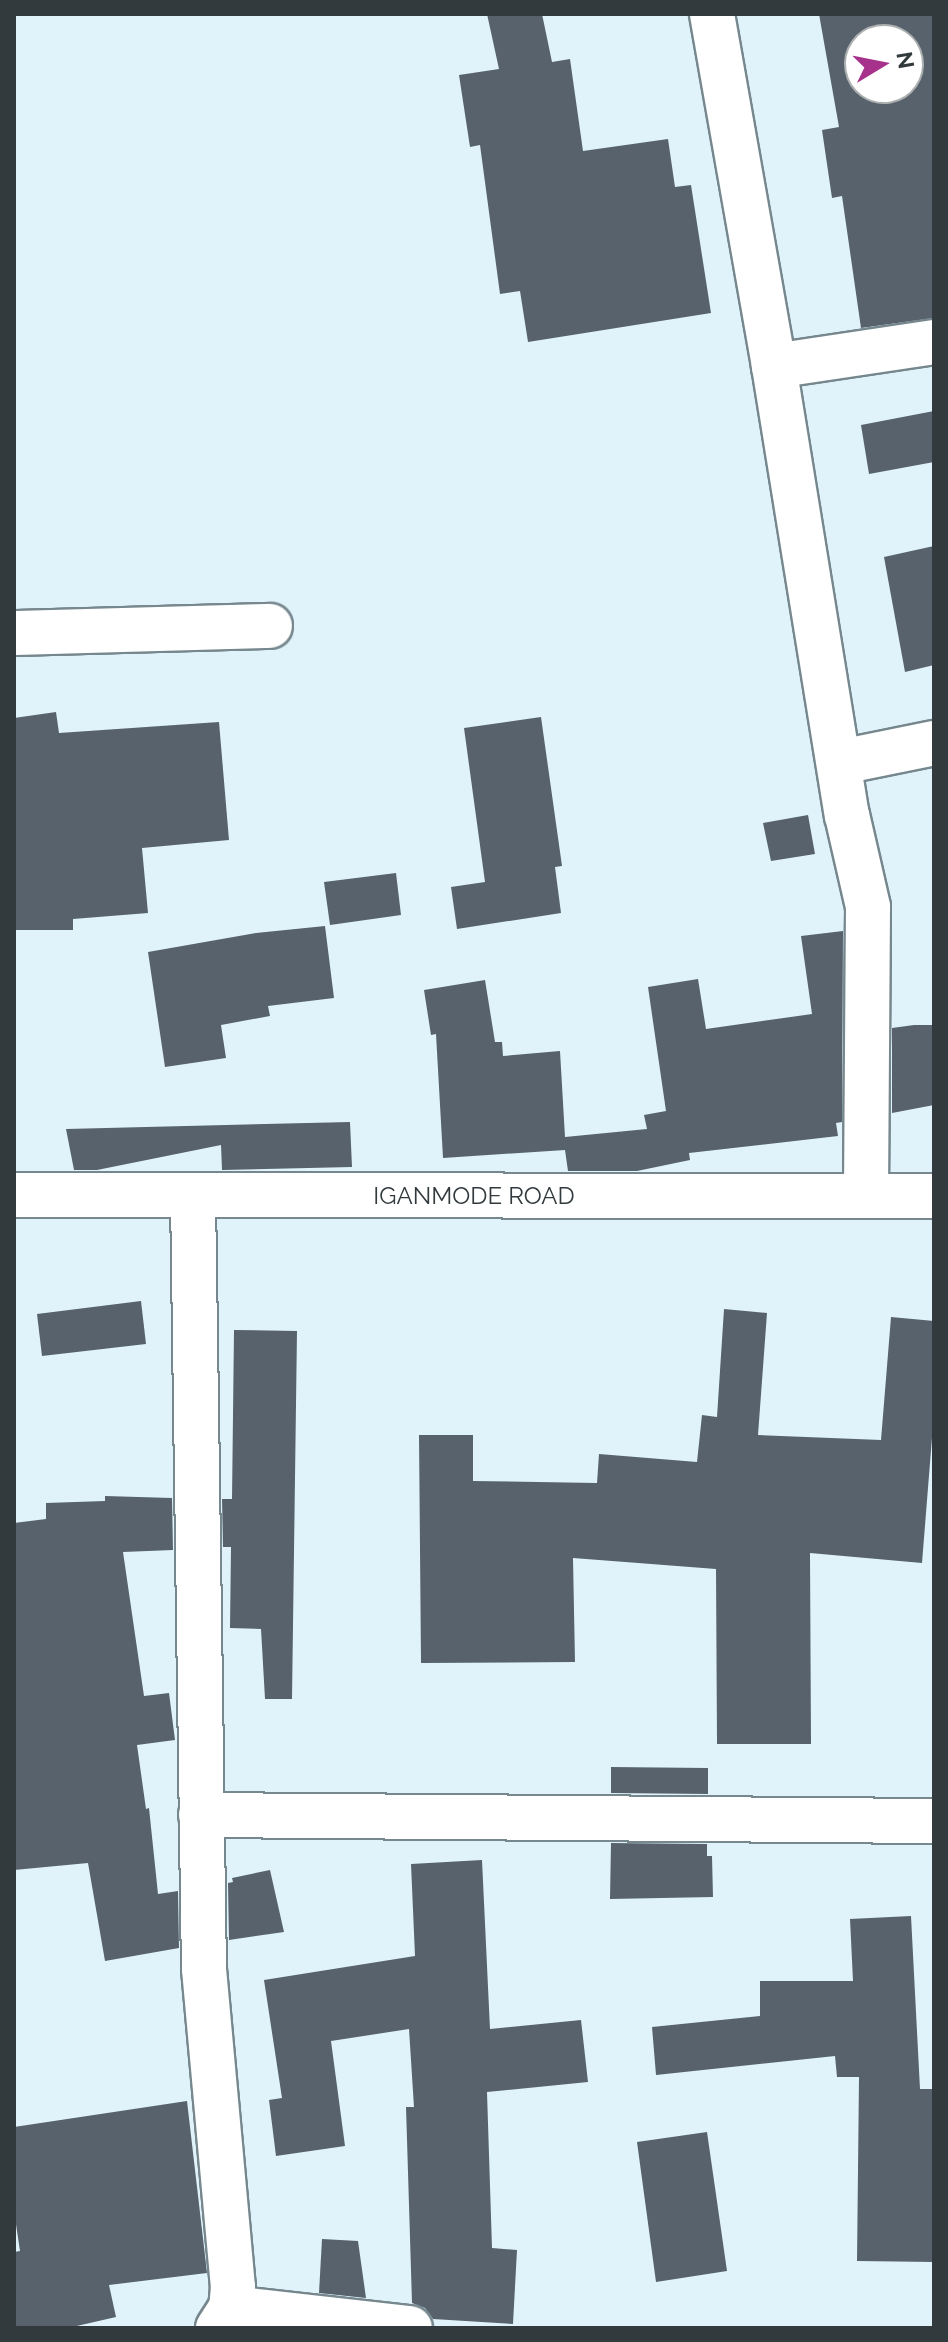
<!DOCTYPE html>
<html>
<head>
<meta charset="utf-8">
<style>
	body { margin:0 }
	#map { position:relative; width:948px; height:2342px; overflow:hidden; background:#e0f3fa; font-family:Raleway,sans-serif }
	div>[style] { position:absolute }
	.building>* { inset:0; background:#57626d }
	.roads { filter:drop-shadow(2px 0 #76878e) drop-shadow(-2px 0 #76878e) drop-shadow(0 2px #76878e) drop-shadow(0 -2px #76878e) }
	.minor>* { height:44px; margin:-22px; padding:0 22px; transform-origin:22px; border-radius:22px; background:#fff }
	span { translate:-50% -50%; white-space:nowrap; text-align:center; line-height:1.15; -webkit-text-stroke:8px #fff; paint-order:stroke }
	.street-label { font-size:24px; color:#333a3d }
	.frame { position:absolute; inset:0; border:16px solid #333a3d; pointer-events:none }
	.north { position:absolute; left:844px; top:24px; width:80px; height:80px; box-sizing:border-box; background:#fff; border:2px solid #adb0b1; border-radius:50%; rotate:80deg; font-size:22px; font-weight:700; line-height:32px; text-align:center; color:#333a3d }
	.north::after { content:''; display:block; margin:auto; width:28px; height:36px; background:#a7328c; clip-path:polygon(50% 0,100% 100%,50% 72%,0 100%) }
</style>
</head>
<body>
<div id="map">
	<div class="building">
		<div style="clip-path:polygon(487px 14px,542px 14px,552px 62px,570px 59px,583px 151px,668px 139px,675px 187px,691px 185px,711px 313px,528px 342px,520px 291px,500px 294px,480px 145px,470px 147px,459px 75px,499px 69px)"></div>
		<div style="clip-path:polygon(evenodd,819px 14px,932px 14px,934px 318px,861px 328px,842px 196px,832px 198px,822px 130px,839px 127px,819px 14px,860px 40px,908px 40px,908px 88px,860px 88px,860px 40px)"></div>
		<div style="clip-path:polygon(934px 411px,934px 462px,869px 474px,861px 425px)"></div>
		<div style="clip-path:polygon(934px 546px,934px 665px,905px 672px,884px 557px)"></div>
		<div style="clip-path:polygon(56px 712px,59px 733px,219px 722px,229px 840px,142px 848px,148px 913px,73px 919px,73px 930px,16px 930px,14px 718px)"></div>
		<div style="clip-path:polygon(541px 717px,562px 866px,555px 867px,561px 913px,457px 929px,451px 887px,485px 882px,464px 728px)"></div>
		<div style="clip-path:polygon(808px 815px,815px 854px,771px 861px,763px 823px)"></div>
		<div style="clip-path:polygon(396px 873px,401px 915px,330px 925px,324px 882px)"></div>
		<div style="clip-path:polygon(325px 926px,334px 998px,268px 1006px,270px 1016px,221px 1025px,226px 1058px,165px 1067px,148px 952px,256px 933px)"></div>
		<div style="clip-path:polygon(843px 931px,842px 1122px,836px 1123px,838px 1136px,689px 1153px,690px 1160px,637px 1171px,568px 1171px,565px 1150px,443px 1158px,436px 1034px,431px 1035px,424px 990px,485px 980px,495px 1042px,502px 1042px,503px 1056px,560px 1051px,565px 1137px,647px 1129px,644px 1115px,666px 1111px,648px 987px,698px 979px,706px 1029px,812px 1014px,801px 936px)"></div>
		<div style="clip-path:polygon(914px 1025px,934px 1025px,934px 1105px,892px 1113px,892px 1028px)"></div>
		<div style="clip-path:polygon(350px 1122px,352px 1167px,222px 1170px,221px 1145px,97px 1170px,74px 1170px,66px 1129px)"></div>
		<div style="clip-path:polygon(141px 1301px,146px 1344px,42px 1356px,37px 1314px)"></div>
		<div style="clip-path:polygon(724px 1309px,767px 1313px,758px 1435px,881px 1440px,891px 1317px,934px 1321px,934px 1413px,922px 1563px,810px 1553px,811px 1744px,717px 1744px,716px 1569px,573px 1558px,575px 1662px,421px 1663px,419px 1435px,473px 1435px,473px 1481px,597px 1483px,599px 1454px,697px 1462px,702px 1415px,717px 1417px)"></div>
		<div style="clip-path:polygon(234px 1330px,297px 1331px,292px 1699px,265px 1699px,261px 1629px,230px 1628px,231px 1547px,223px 1547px,222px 1499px,232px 1499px)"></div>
		<div style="clip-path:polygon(105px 1496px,172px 1498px,173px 1550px,123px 1552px,144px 1696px,169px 1693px,175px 1740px,137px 1745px,146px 1809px,149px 1808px,158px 1894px,178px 1891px,179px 1948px,105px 1961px,88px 1863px,14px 1870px,14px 1523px,46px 1519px,46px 1503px,105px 1501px)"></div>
		<div style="clip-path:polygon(611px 1767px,708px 1768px,708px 1794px,611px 1793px)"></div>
		<div style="clip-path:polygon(611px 1843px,707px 1844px,707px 1856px,712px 1856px,713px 1897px,610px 1899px)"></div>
		<div style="clip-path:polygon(482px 1860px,490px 2029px,581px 2020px,588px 2082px,487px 2092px,492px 2248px,517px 2250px,513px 2324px,433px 2319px,425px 2308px,412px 2303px,406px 2107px,414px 2107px,409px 2029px,331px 2041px,345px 2146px,276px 2156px,269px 2100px,282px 2098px,264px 1980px,415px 1956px,411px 1864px)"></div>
		<div style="clip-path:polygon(270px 1870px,284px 1932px,229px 1940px,228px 1883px,233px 1882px,232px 1878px)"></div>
		<div style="clip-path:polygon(911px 1916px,920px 2089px,934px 2089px,934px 2262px,857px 2261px,859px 2077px,837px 2077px,835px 2056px,656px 2075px,652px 2027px,760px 2016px,760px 1981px,853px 1981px,850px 1919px)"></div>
		<div style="clip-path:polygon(187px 2101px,207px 2273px,109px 2285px,116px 2317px,68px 2328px,14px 2328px,14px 2252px,20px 2251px,14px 2211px,14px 2127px)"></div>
		<div style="clip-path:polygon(707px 2132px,727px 2271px,656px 2282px,637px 2142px)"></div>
		<div style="clip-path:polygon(322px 2239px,358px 2241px,366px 2298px,319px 2293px)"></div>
	</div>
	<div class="roads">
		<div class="minor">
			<div style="left:712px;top:14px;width:357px;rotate:80deg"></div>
			<div style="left:774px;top:366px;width:455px;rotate:80.8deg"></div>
			<div style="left:847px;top:815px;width:94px;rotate:77.1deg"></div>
			<div style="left:868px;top:907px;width:289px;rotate:90.4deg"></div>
			<div style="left:774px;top:366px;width:162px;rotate:-8.5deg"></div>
			<div style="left:14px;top:633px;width:256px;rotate:-1.6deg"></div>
			<div style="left:841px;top:762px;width:95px;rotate:-11.5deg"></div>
			<div style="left:14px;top:1195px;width:920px;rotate:0.06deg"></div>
			<div style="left:193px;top:1195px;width:774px;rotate:89.19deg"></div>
			<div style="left:204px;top:1969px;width:319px;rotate:84.8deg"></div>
			<div style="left:233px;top:2287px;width:21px;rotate:95deg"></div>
			<div style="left:231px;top:2308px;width:24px;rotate:123deg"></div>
			<div style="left:201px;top:1815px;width:733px;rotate:0.47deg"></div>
			<div style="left:231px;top:2308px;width:180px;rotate:6.4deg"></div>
		</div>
	</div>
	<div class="street-label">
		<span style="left:474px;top:1196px">IGANMODE ROAD</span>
	</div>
	<div class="frame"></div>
	<div class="north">N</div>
</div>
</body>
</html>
